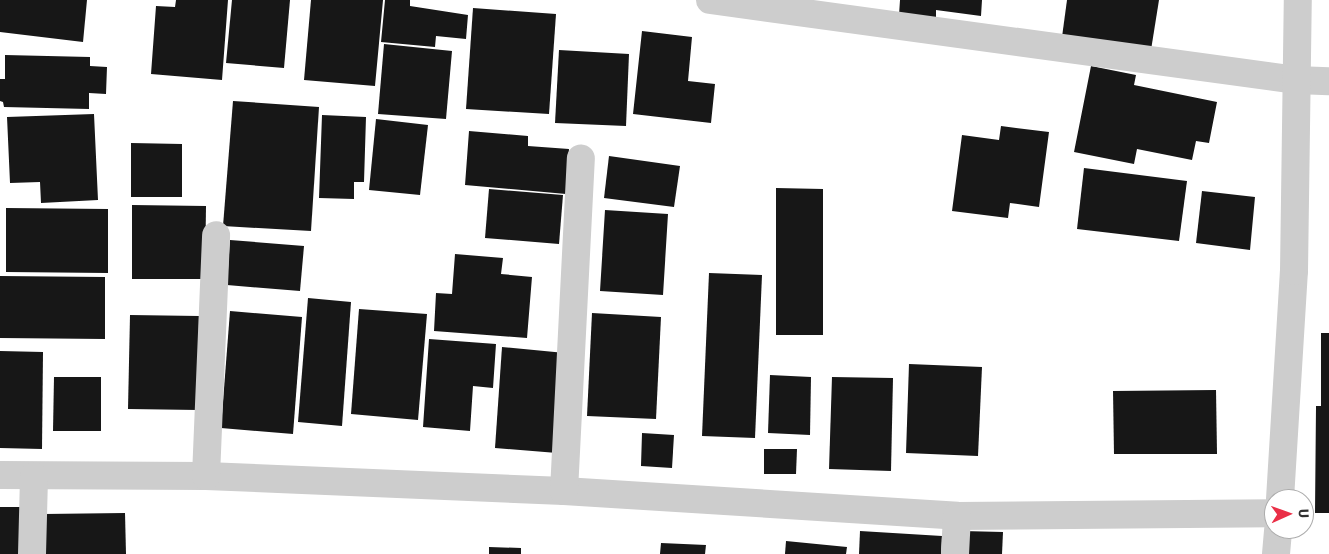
<!DOCTYPE html>
<html>
<head>
<meta charset="utf-8">
<style>
	body { margin:0 }
	#map { position:relative; width:1329px; height:554px; overflow:hidden; background:#fff; font-family:"Fira Sans",sans-serif }
	div>[style] { position:absolute }
	.building>* { inset:0; background:#171717 }
	.street>* { height:28px; margin:-14px; padding:0 14px; transform-origin:14px; border-radius:14px; background:#cdcdcd }
	span { translate:-50% -50%; white-space:nowrap; text-align:center; line-height:1.15; -webkit-text-stroke:5px #fff; paint-order:stroke }
	.north { position:absolute; left:1264px; top:489px; width:50px; height:50px; box-sizing:border-box; background:#fff; border:1px solid #acacac; border-radius:50%; rotate:88deg; font-size:14px; font-weight:700; line-height:20px; text-align:center; color:#303030 }
	.north::after { content:''; display:block; margin:auto; width:18px; height:22px; background:#ea2f47; clip-path:polygon(50% 0,100% 100%,50% 72%,0 100%) }
</style>
</head>
<body>
<div id="map">
	<div class="building">
		<div style="clip-path:polygon(0 0,87px 0,83px 42px,0 32px)"></div>
		<div style="clip-path:polygon(176px 0,228px 0,222px 80px,151px 74px,156px 6px,175px 7px)"></div>
		<div style="clip-path:polygon(232px 0,290px 0,284px 68px,226px 63px)"></div>
		<div style="clip-path:polygon(311px 0,383px 0,375px 86px,304px 80px)"></div>
		<div style="clip-path:polygon(385px 0,410px 0,410px 6px,468px 15px,466px 39px,436px 36px,435px 47px,381px 42px)"></div>
		<div style="clip-path:polygon(900px 0,982px 0,981px 16px,936px 10px,936px 19px,899px 15px)"></div>
		<div style="clip-path:polygon(1067px 0,1159px 0,1151px 50px,1062px 37px)"></div>
		<div style="clip-path:polygon(473px 8px,556px 14px,549px 114px,466px 109px)"></div>
		<div style="clip-path:polygon(642px 31px,692px 37px,688px 81px,715px 84px,711px 123px,633px 114px)"></div>
		<div style="clip-path:polygon(384px 44px,452px 51px,446px 119px,378px 114px)"></div>
		<div style="clip-path:polygon(559px 50px,629px 54px,626px 126px,555px 123px)"></div>
		<div style="clip-path:polygon(5px 55px,90px 57px,90px 66px,107px 67px,106px 94px,89px 93px,89px 109px,4px 107px,3px 102px,0 101px,0 79px,5px 79px)"></div>
		<div style="clip-path:polygon(1091px 66px,1136px 75px,1134px 85px,1217px 102px,1209px 143px,1196px 141px,1192px 160px,1137px 149px,1134px 164px,1074px 152px)"></div>
		<div style="clip-path:polygon(233px 101px,319px 107px,311px 231px,223px 226px)"></div>
		<div style="clip-path:polygon(94px 114px,98px 200px,41px 203px,40px 182px,10px 183px,7px 117px)"></div>
		<div style="clip-path:polygon(322px 115px,366px 117px,364px 182px,354px 182px,354px 199px,319px 198px)"></div>
		<div style="clip-path:polygon(376px 119px,428px 125px,420px 195px,369px 190px)"></div>
		<div style="clip-path:polygon(1001px 126px,1049px 132px,1039px 207px,1010px 203px,1008px 218px,952px 211px,962px 135px,999px 140px)"></div>
		<div style="clip-path:polygon(469px 131px,528px 136px,528px 146px,569px 149px,566px 194px,465px 185px)"></div>
		<div style="clip-path:polygon(131px 143px,182px 144px,182px 197px,131px 197px)"></div>
		<div style="clip-path:polygon(609px 156px,680px 166px,674px 207px,604px 198px)"></div>
		<div style="clip-path:polygon(1084px 168px,1187px 181px,1179px 241px,1077px 229px)"></div>
		<div style="clip-path:polygon(776px 188px,823px 189px,823px 335px,776px 335px)"></div>
		<div style="clip-path:polygon(489px 189px,563px 195px,559px 244px,485px 238px)"></div>
		<div style="clip-path:polygon(1202px 191px,1255px 197px,1250px 250px,1196px 243px)"></div>
		<div style="clip-path:polygon(132px 205px,206px 206px,205px 279px,132px 279px)"></div>
		<div style="clip-path:polygon(6px 208px,108px 209px,108px 273px,6px 272px)"></div>
		<div style="clip-path:polygon(605px 210px,668px 214px,663px 295px,600px 291px)"></div>
		<div style="clip-path:polygon(230px 240px,304px 246px,300px 291px,227px 285px)"></div>
		<div style="clip-path:polygon(455px 254px,503px 258px,501px 274px,532px 277px,527px 338px,434px 331px,436px 293px,452px 294px)"></div>
		<div style="clip-path:polygon(709px 273px,762px 275px,755px 438px,702px 436px)"></div>
		<div style="clip-path:polygon(0 276px,105px 277px,105px 339px,0 338px)"></div>
		<div style="clip-path:polygon(308px 298px,351px 302px,342px 426px,298px 422px)"></div>
		<div style="clip-path:polygon(359px 309px,427px 314px,418px 420px,351px 414px)"></div>
		<div style="clip-path:polygon(230px 311px,302px 317px,293px 434px,221px 428px)"></div>
		<div style="clip-path:polygon(592px 313px,661px 317px,656px 419px,587px 416px)"></div>
		<div style="clip-path:polygon(130px 315px,199px 316px,198px 410px,128px 409px)"></div>
		<div style="clip-path:polygon(1321px 333px,1329px 333px,1329px 513px,1315px 513px,1316px 406px,1321px 406px)"></div>
		<div style="clip-path:polygon(429px 339px,496px 344px,493px 388px,473px 386px,470px 431px,423px 427px)"></div>
		<div style="clip-path:polygon(502px 347px,565px 353px,557px 453px,495px 448px)"></div>
		<div style="clip-path:polygon(0 351px,43px 352px,42px 449px,0 448px)"></div>
		<div style="clip-path:polygon(909px 364px,982px 367px,978px 456px,906px 453px)"></div>
		<div style="clip-path:polygon(770px 375px,811px 377px,810px 435px,768px 433px)"></div>
		<div style="clip-path:polygon(54px 377px,101px 377px,101px 431px,53px 431px)"></div>
		<div style="clip-path:polygon(832px 377px,893px 378px,891px 471px,829px 469px)"></div>
		<div style="clip-path:polygon(1216px 390px,1217px 454px,1114px 454px,1113px 391px)"></div>
		<div style="clip-path:polygon(642px 433px,674px 435px,672px 468px,641px 466px)"></div>
		<div style="clip-path:polygon(764px 449px,797px 449px,796px 474px,764px 474px)"></div>
		<div style="clip-path:polygon(0 507px,22px 507px,22px 554px,0 554px)"></div>
		<div style="clip-path:polygon(125px 513px,126px 554px,44px 554px,44px 514px)"></div>
		<div style="clip-path:polygon(860px 531px,942px 536px,941px 554px,859px 554px)"></div>
		<div style="clip-path:polygon(962px 531px,1003px 532px,1002px 554px,961px 554px)"></div>
		<div style="clip-path:polygon(786px 541px,847px 547px,846px 554px,785px 554px)"></div>
		<div style="clip-path:polygon(661px 543px,706px 545px,705px 554px,660px 554px)"></div>
		<div style="clip-path:polygon(489px 547px,521px 548px,521px 554px,489px 554px)"></div>
	</div>
	<div class="street">
		<div style="left:710px;top:0;width:591px;rotate:7.77deg"></div>
		<div style="left:1296px;top:80px;width:33px;rotate:2deg"></div>
		<div style="left:0;top:475px;width:206px;rotate:0.3deg"></div>
		<div style="left:206px;top:476px;width:358px;rotate:2.4deg"></div>
		<div style="left:564px;top:491px;width:394px;rotate:3.6deg"></div>
		<div style="left:957px;top:516px;width:317px;rotate:-0.5deg"></div>
		<div style="left:206px;top:476px;width:241px;rotate:-87.6deg"></div>
		<div style="left:564px;top:491px;width:333px;rotate:-87.1deg"></div>
		<div style="left:1280px;top:499px;width:228px;rotate:-86.5deg"></div>
		<div style="left:1294px;top:271px;width:271px;rotate:-89.2deg"></div>
		<div style="left:32px;top:554px;width:78px;rotate:-88.5deg"></div>
		<div style="left:955px;top:554px;width:38px;rotate:-87deg"></div>
		<div style="left:1276px;top:554px;width:25px;rotate:-85deg"></div>
	</div>
	<div class="north">U</div>
</div>
</body>
</html>
